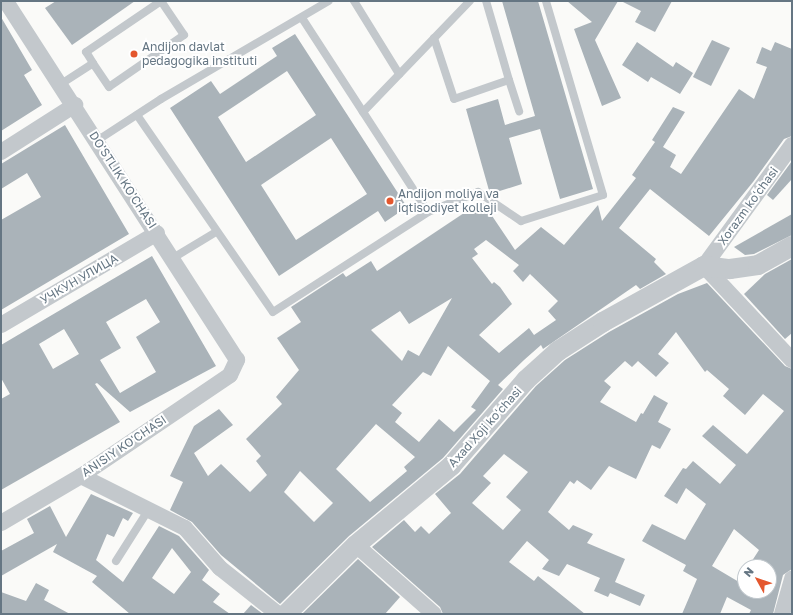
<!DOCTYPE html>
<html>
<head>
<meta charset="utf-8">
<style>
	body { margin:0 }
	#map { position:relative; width:793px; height:615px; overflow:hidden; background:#fafaf8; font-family:"Golos Text",sans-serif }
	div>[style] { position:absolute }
	.building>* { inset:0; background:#aab3b9 }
	.service>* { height:8px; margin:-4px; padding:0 4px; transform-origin:4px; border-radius:4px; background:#c3c8cc }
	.minor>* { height:16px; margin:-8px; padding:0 8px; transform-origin:8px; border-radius:8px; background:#c3c8cc }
	.tertiary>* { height:20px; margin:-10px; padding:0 10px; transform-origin:10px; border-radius:10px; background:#c3c8cc }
	.dots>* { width:11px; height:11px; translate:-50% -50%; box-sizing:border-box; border:2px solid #fff; border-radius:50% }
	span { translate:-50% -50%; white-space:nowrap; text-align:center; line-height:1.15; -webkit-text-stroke:4px #fff; paint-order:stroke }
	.poi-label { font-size:12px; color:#657683 }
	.left { translate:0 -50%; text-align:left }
	.street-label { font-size:12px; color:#657683 }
	.frame { position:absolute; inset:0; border:2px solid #657683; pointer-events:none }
	.north { position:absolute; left:737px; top:559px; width:40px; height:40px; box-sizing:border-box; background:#fff; border:1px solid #c1c8cd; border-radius:50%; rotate:310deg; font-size:11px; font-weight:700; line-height:16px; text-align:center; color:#657683 }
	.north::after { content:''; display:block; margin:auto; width:14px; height:18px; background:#e4572e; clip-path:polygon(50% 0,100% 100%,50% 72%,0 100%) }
</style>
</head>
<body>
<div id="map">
	<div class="building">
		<div style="clip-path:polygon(56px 1px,135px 1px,72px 45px,45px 8px)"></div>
		<div style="clip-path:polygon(502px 1px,538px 1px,593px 189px,560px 199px,540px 129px,509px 138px,522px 184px,490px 194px,466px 109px,498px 99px,505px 125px,535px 116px)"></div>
		<div style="clip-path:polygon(567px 1px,618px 1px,595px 40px,621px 98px,602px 106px,574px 29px,592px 22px)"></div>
		<div style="clip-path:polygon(621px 1px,672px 1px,655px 32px,635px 22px,641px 11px)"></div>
		<div style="clip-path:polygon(1px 17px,32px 70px,24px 75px,42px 105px,1px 131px)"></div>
		<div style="clip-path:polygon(evenodd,295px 34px,407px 207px,385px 222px,378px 211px,279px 276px,170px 108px,211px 81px,220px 94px,277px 56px,272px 48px,295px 34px,287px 71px,316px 115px,246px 162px,218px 117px,287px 71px,295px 34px,331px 138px,367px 194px,296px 240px,261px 185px,331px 138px)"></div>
		<div style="clip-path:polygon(712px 40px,730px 48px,711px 86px,693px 77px)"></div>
		<div style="clip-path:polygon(637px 42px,673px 67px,676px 62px,693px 73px,680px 94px,651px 77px,648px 82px,622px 65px)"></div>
		<div style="clip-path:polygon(evenodd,775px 42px,792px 49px,792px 136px,784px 139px,753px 182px,709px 236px,650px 189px,619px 228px,656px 259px,654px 262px,666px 274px,640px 289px,636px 285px,543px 349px,541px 345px,524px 360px,498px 385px,503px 389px,443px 458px,349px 536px,280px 604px,221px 555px,192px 522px,170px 510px,183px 482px,170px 476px,194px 426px,219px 409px,233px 425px,194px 453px,208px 476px,221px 464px,250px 492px,267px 475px,256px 461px,261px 456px,246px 439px,282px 404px,276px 397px,299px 370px,277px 338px,301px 322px,291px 307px,343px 273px,346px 277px,371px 261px,377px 271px,482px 201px,515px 250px,541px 227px,564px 245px,598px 205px,602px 221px,636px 178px,632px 175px,655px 142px,652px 140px,673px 107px,685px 112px,663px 147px,676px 155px,670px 167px,681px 174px,739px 89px,754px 99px,767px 67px,756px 63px,762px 47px,771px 51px,775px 42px,486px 240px,519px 265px,513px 271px,523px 282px,530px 274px,558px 301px,548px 311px,556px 320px,534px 335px,529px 328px,499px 353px,479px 335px,512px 304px,500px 287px,494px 282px,492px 284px,472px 258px,478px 254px,474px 249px,486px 240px,775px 42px,452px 298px,419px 356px,408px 350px,402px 361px,371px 330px,400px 311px,409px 324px,452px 298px,775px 42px,448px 346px,490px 381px,471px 407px,476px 410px,454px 432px,439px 419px,419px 442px,395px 422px,402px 413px,392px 405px,423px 372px,431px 376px,448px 346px,775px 42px,376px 424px,415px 457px,404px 467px,407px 471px,370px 502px,336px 469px,376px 424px,775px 42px,300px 471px,333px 503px,314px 522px,284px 492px,300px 471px)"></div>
		<div style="clip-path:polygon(65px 125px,129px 234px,1px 310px,1px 220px,41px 197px,27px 173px,1px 189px,1px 164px)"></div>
		<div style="clip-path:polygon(792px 161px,792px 179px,773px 200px,767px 195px)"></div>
		<div style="clip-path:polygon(792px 214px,792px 235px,754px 254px,745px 255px,734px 247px)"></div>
		<div style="clip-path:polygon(evenodd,152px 256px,216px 366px,130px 412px,97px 383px,95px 384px,120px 422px,1px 490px,1px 399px,10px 394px,1px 378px,1px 345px,152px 256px,146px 299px,160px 322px,136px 337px,156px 372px,120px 393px,100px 360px,121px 348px,106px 322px,146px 299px,152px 256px,64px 329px,79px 354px,53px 369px,39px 344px,64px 329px)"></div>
		<div style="clip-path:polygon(792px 259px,792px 333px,785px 339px,744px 294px,765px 274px)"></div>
		<div style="clip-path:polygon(evenodd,707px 283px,785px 366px,792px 369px,792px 569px,783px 575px,773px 614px,749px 614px,751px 610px,727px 597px,720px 614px,682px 614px,697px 579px,683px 571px,686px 565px,642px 541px,652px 524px,685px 540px,706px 504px,686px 488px,677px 504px,664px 496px,683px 468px,686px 469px,693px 461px,720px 484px,736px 465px,702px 436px,713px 425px,747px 454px,784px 411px,763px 394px,745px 415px,723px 396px,729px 389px,707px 370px,705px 372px,676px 332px,658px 354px,669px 363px,656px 377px,638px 361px,632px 367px,625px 361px,604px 381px,611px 387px,600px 402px,636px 422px,641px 413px,643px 414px,654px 395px,668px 403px,658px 422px,671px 429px,660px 449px,652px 445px,636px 479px,609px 466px,591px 490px,577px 480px,574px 484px,570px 481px,548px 512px,569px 530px,573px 525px,593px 534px,587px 543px,625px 559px,615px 582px,645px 595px,640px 606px,610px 593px,608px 597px,594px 591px,600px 578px,567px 564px,559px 576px,542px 569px,549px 560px,527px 541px,509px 562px,534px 581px,538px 576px,585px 614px,443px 614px,440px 607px,372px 547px,404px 520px,415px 532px,421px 526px,429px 534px,451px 513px,435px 494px,460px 474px,536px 386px,565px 360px,609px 332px,678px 294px,707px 283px,504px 454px,528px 472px,506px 497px,521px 510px,503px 530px,472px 503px,491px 483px,483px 476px,504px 454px,707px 283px,734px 529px,759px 550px,748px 567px,769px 567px,769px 591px,745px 591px,745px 573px,739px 582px,712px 566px,734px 529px)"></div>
		<div style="clip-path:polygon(evenodd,91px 494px,133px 513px,128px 521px,123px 518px,114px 537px,107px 534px,96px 560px,123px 582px,159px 526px,179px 536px,209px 570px,202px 580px,220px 594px,213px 602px,230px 614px,130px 614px,92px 582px,97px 576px,53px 552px,57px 544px,1px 576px,1px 551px,34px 533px,27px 519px,50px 506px,66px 537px,91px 494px,172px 548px,191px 572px,174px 594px,152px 578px,172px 548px)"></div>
		<div style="clip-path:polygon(358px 559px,400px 597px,385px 614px,302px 614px)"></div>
		<div style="clip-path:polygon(36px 583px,49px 590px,44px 600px,70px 614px,1px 614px,1px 592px,26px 601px)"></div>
		<div style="clip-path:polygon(251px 605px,263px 614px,243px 614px)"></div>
	</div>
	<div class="service">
		<div style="left:354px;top:1px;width:86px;rotate:58.3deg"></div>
		<div style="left:302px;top:18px;width:231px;rotate:57deg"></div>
		<div style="left:434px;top:38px;width:64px;rotate:71.8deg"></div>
		<div style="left:454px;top:99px;width:58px;rotate:-19.1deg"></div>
		<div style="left:509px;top:80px;width:82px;rotate:-106.2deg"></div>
		<div style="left:509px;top:80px;width:33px;rotate:72deg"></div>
		<div style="left:61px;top:84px;width:38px;rotate:-33deg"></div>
		<div style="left:93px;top:63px;width:13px;rotate:-122deg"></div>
		<div style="left:86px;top:52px;width:91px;rotate:-34.2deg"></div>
		<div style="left:161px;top:1px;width:41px;rotate:55.9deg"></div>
		<div style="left:184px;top:35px;width:91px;rotate:145.3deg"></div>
		<div style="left:109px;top:87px;width:29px;rotate:-124deg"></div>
		<div style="left:363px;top:112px;width:154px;rotate:-46.1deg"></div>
		<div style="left:137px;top:115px;width:239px;rotate:55.4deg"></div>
		<div style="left:273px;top:312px;width:184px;rotate:-32.8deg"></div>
		<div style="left:428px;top:212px;width:54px;rotate:-21.8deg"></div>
		<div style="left:478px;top:192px;width:52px;rotate:34deg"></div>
		<div style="left:521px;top:221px;width:86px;rotate:-17.6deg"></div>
		<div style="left:603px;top:195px;width:202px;rotate:-106.4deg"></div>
		<div style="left:98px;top:140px;width:75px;rotate:-33.1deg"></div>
		<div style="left:161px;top:99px;width:194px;rotate:-30.3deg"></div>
		<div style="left:173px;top:258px;width:50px;rotate:-31.2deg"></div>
		<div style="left:116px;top:561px;width:62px;rotate:-57.6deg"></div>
	</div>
	<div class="minor">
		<div style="left:792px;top:145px;width:150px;rotate:126deg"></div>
		<div style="left:704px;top:266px;width:129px;rotate:46.9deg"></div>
		<div style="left:1px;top:152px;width:88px;rotate:-32.4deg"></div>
		<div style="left:1px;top:325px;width:181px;rotate:-30.5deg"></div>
		<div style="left:81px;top:476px;width:116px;rotate:26.6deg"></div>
		<div style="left:185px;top:528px;width:53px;rotate:48.8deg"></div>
		<div style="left:220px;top:568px;width:74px;rotate:38.4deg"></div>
		<div style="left:1px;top:523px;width:93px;rotate:-30.4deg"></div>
		<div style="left:81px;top:476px;width:180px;rotate:-34.1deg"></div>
		<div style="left:230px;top:375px;width:17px;rotate:-65deg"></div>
		<div style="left:237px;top:360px;width:427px;rotate:-122.8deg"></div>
		<div style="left:356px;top:545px;width:104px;rotate:41.5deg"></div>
		<div style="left:782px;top:614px;width:37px;rotate:-74deg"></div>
	</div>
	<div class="tertiary">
		<div style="left:286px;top:614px;width:98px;rotate:-44.6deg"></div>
		<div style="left:356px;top:545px;width:124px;rotate:-39.7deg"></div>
		<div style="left:451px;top:466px;width:114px;rotate:-48.9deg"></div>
		<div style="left:526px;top:380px;width:43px;rotate:-42.2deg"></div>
		<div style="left:558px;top:351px;width:54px;rotate:-32.8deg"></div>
		<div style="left:603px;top:322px;width:115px;rotate:-29deg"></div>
		<div style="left:704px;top:266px;width:26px;rotate:7deg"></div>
		<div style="left:730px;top:269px;width:28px;rotate:-8deg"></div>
		<div style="left:758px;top:265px;width:39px;rotate:-29deg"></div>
	</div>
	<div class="dots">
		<div style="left:134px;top:54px;background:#e4572e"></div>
		<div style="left:390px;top:201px;background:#e4572e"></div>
	</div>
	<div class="poi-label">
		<span class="left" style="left:142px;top:54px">Andijon davlat<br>pedagogika instituti</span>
		<span class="left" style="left:398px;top:201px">Andijon moliya va<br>iqtisodiyet kolleji</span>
	</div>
	<div class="street-label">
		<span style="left:123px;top:180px;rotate:57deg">DO'STLIK KO'CHASI</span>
		<span style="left:748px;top:206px;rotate:-54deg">Xorazm koʻchasi</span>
		<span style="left:79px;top:279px;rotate:-30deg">УЧКУН УЛИЦА</span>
		<span style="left:485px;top:427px;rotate:-48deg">Axad Xoji koʻchasi</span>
		<span style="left:124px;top:446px;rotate:-34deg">ANISIY KO'CHASI</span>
	</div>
	<div class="frame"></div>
	<div class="north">N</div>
</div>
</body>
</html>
